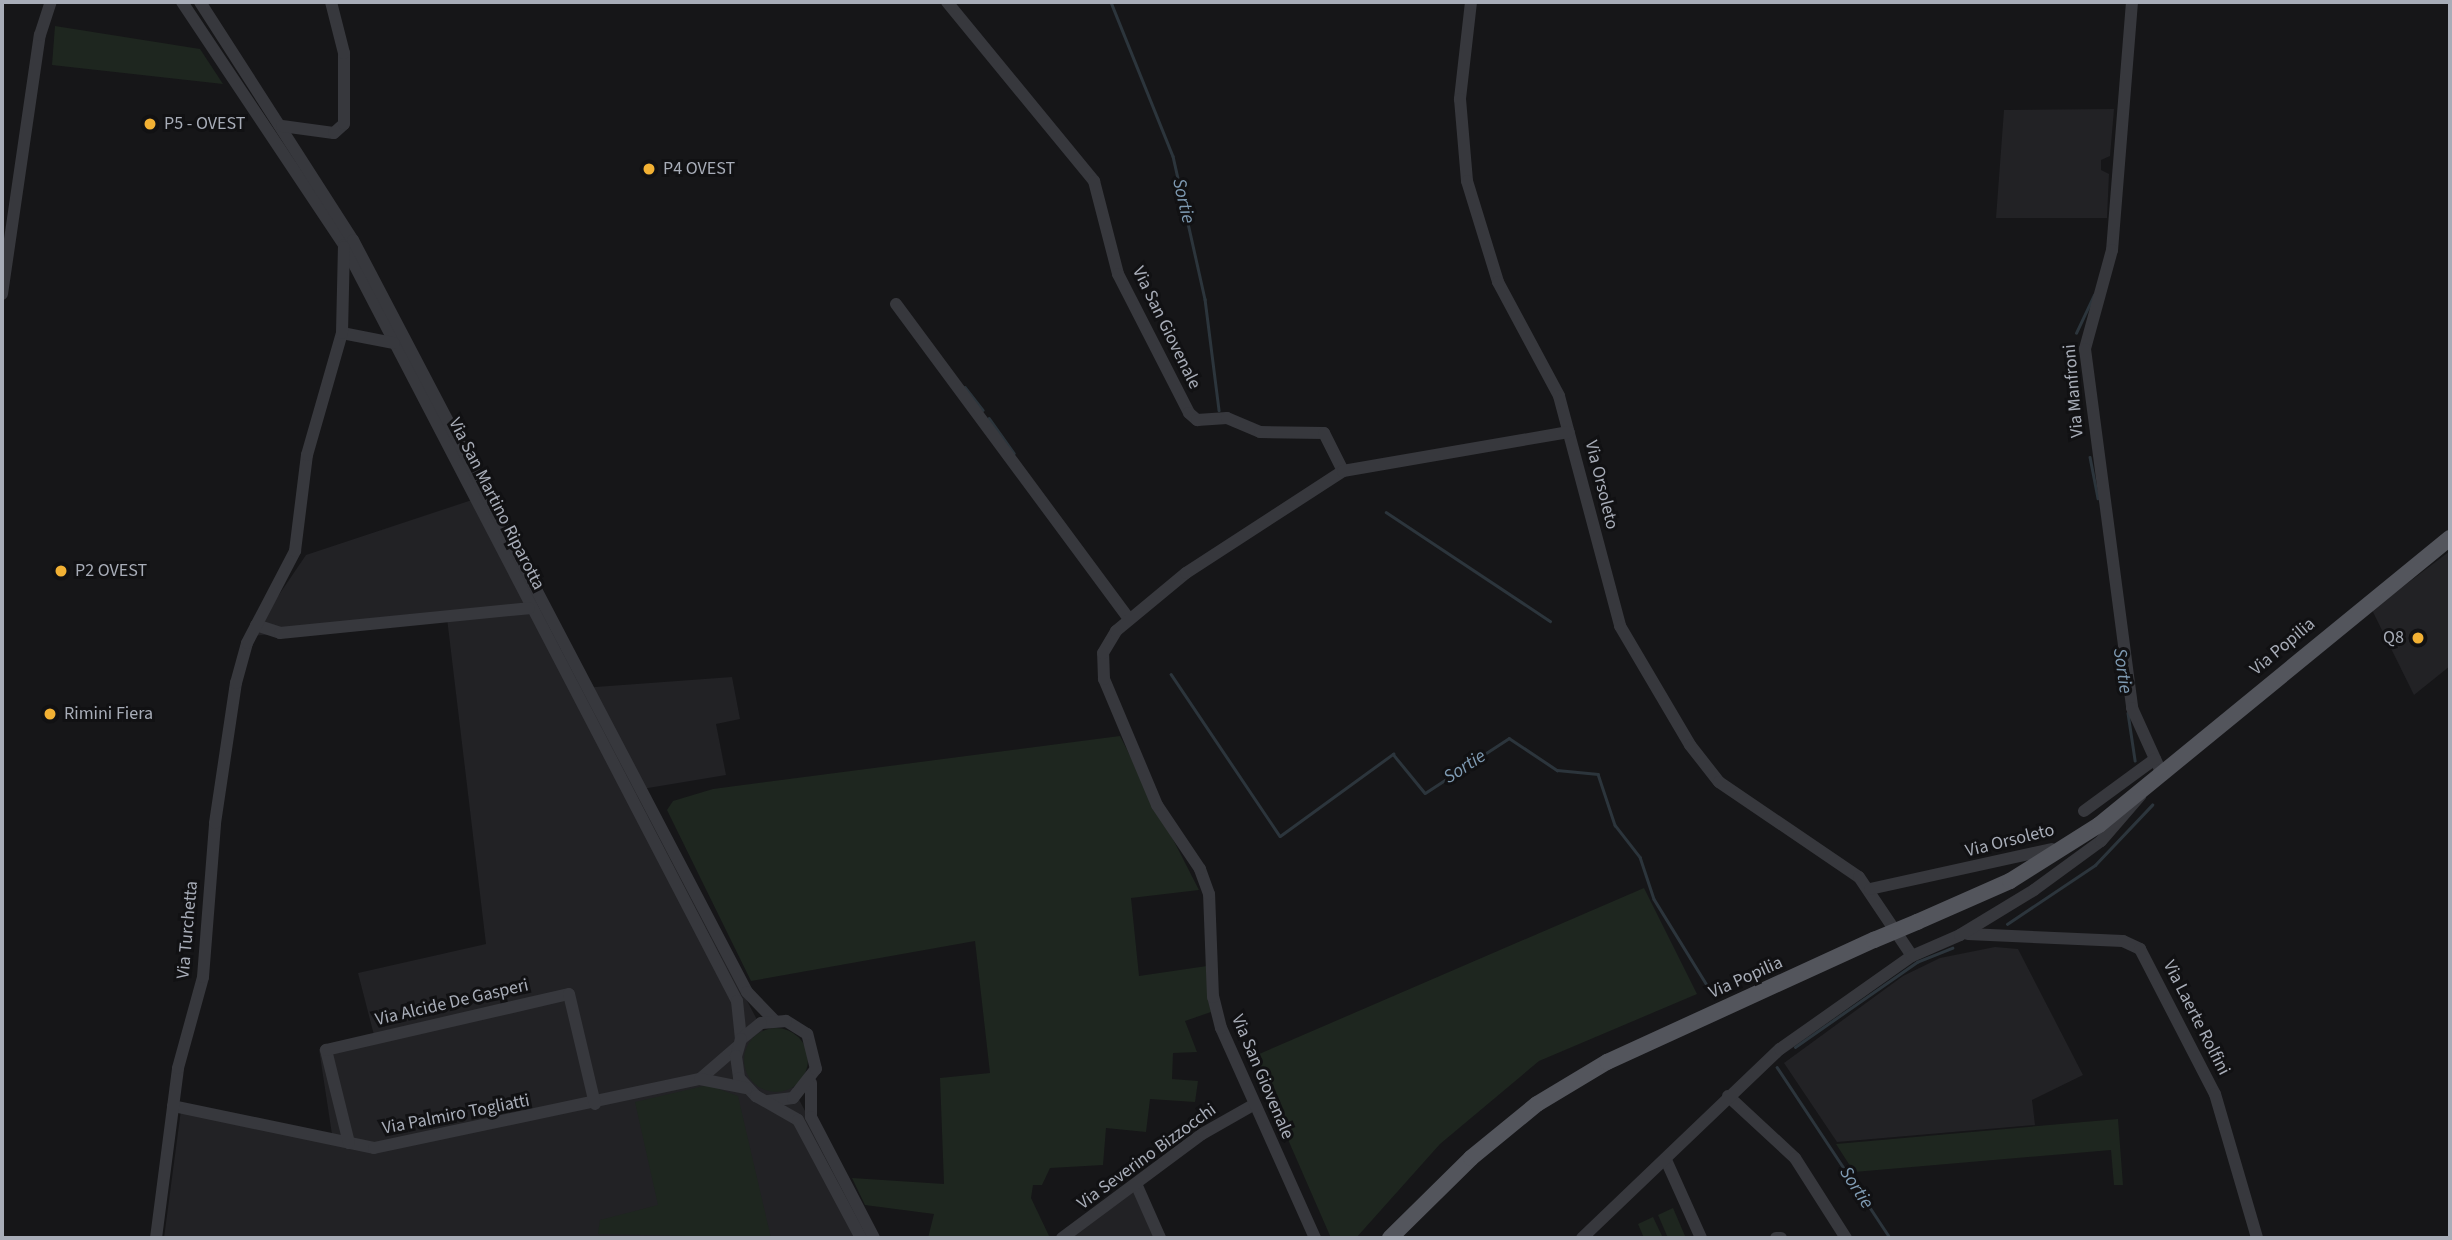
<!DOCTYPE html>
<html>
<head>
<meta charset="utf-8">
<style>
	body { margin:0 }
	#map { position:relative; width:2452px; height:1240px; overflow:hidden; background:#161618; font-family:"Source Sans 3",sans-serif }
	div>[style] { position:absolute }
	.built>* { inset:0; background:#222225 }
	.green>* { inset:0; background:#1e261f }
	.round { border-radius:50% }
	.stream>* { height:2.5px; margin:-1.25px; padding:0 1.25px; transform-origin:1.25px; border-radius:1.25px; background:#2c353c }
	.minor>* { height:12px; margin:-6px; padding:0 6px; transform-origin:6px; border-radius:6px; background:#37383d }
	.major>* { height:16px; margin:-8px; padding:0 8px; transform-origin:8px; border-radius:8px; background:#53555c }
	.major-bridge>* { height:16px; margin:-8px; padding:0 8px; transform-origin:8px; border-radius:8px; background:#53555c }
	.dots>* { width:19px; height:19px; translate:-50% -50%; box-sizing:border-box; border:4px solid #111113; border-radius:50% }
	span { translate:-50% -50%; white-space:nowrap; text-align:center; line-height:1.15; -webkit-text-stroke:6px #111113; paint-order:stroke }
	.poi-label { font-size:18px; color:#a8adb8 }
	.left { translate:0 -50%; text-align:left }
	.right { translate:-100% -50%; text-align:right }
	.street-label { font-size:18px; color:#a8adb8 }
	.water-label { font-size:19px; color:#7f9bb3; font-style:italic }
	.frame { position:absolute; inset:0; border:4px solid #a8adb8; pointer-events:none }
</style>
</head>
<body>
<div id="map">
	<div class="built">
		<div style="clip-path:polygon(2114px 109px,2110px 156px,2101px 160px,2101px 170px,2109px 174px,2107px 218px,1996px 218px,2004px 110px)"></div>
		<div style="clip-path:polygon(478px 498px,582px 688px,732px 677px,740px 719px,716px 724px,726px 775px,636px 790px,872px 1238px,164px 1238px,181px 1110px,333px 1141px,319px 1049px,375px 1039px,358px 973px,486px 944px,447px 618px,251px 636px,306px 555px)"></div>
		<div style="clip-path:polygon(2450px 551px,2450px 666px,2414px 695px,2372px 610px)"></div>
		<div style="clip-path:polygon(1995px 947px,2018px 949px,2083px 1075px,2032px 1100px,2035px 1125px,1837px 1142px,1784px 1063px,1903px 976px,1940px 958px)"></div>
		<div style="clip-path:polygon(1140px 1186px,1167px 1238px,1065px 1238px)"></div>
	</div>
	<div class="green">
		<div style="clip-path:polygon(55px 26px,200px 49px,223px 84px,52px 65px)"></div>
		<div style="clip-path:polygon(1120px 736px,1199px 890px,1131px 898px,1139px 976px,1207px 966px,1211px 1012px,1185px 1021px,1197px 1052px,1173px 1053px,1172px 1079px,1198px 1081px,1195px 1102px,1150px 1099px,1146px 1132px,1106px 1128px,1103px 1165px,1050px 1168px,1042px 1185px,1033px 1185px,1031px 1198px,1050px 1238px,928px 1238px,934px 1214px,865px 1205px,852px 1178px,944px 1184px,940px 1078px,990px 1073px,975px 941px,751px 981px,667px 810px,673px 801px,713px 789px)"></div>
		<div style="clip-path:polygon(1644px 888px,1697px 994px,1539px 1061px,1440px 1144px,1356px 1238px,1331px 1238px,1252px 1057px)"></div>
		<div class="round" style="left:744px;top:1028px;width:64px;height:64px"></div>
		<div style="clip-path:polygon(708px 1085px,738px 1096px,771px 1238px,598px 1234px,600px 1220px,658px 1205px,635px 1102px)"></div>
		<div style="clip-path:polygon(2118px 1119px,2123px 1185px,2114px 1185px,2111px 1150px,1854px 1172px,1836px 1144px)"></div>
		<div style="clip-path:polygon(1673px 1208px,1685px 1236px,1679px 1238px,1668px 1238px,1658px 1215px)"></div>
		<div style="clip-path:polygon(1653px 1217px,1663px 1238px,1644px 1238px,1638px 1224px)"></div>
	</div>
	<div class="stream">
		<div style="left:1111px;top:2px;width:166px;rotate:68.1deg"></div>
		<div style="left:1173px;top:156px;width:147px;rotate:77.4deg"></div>
		<div style="left:1205px;top:299px;width:112px;rotate:82.8deg"></div>
		<div style="left:2076px;top:333px;width:42px;rotate:-64.7deg"></div>
		<div style="left:965px;top:387px;width:29px;rotate:52deg"></div>
		<div style="left:989px;top:418px;width:43px;rotate:54.5deg"></div>
		<div style="left:2090px;top:457px;width:42px;rotate:79deg"></div>
		<div style="left:1386px;top:512px;width:197px;rotate:33.6deg"></div>
		<div style="left:1171px;top:674px;width:195px;rotate:56.1deg"></div>
		<div style="left:1280px;top:836px;width:140px;rotate:-36deg"></div>
		<div style="left:1393px;top:754px;width:50px;rotate:50.6deg"></div>
		<div style="left:1425px;top:793px;width:100px;rotate:-33.2deg"></div>
		<div style="left:1509px;top:738px;width:58px;rotate:33.7deg"></div>
		<div style="left:1557px;top:770px;width:41px;rotate:5.6deg"></div>
		<div style="left:1598px;top:774px;width:54px;rotate:71.6deg"></div>
		<div style="left:1615px;top:825px;width:41px;rotate:52deg"></div>
		<div style="left:1640px;top:857px;width:44px;rotate:71.6deg"></div>
		<div style="left:1654px;top:899px;width:101px;rotate:58.4deg"></div>
		<div style="left:2128px;top:713px;width:48px;rotate:81.5deg"></div>
		<div style="left:2007px;top:924px;width:106px;rotate:-33.8deg"></div>
		<div style="left:2095px;top:865px;width:83px;rotate:-46.5deg"></div>
		<div style="left:1795px;top:1047px;width:149px;rotate:-34.9deg"></div>
		<div style="left:1917px;top:962px;width:38px;rotate:-22deg"></div>
		<div style="left:1777px;top:1067px;width:205px;rotate:56.5deg"></div>
	</div>
	<div class="minor">
		<div style="left:182px;top:2px;width:292px;rotate:56.3deg"></div>
		<div style="left:344px;top:245px;width:852px;rotate:62.53deg"></div>
		<div style="left:737px;top:1001px;width:38px;rotate:84deg"></div>
		<div style="left:200px;top:2px;width:283px;rotate:57.3deg"></div>
		<div style="left:353px;top:240px;width:849px;rotate:62.35deg"></div>
		<div style="left:747px;top:992px;width:39px;rotate:46deg"></div>
		<div style="left:947px;top:2px;width:232px;rotate:50.6deg"></div>
		<div style="left:1094px;top:181px;width:96px;rotate:75.5deg"></div>
		<div style="left:1118px;top:274px;width:156px;rotate:62.9deg"></div>
		<div style="left:1189px;top:413px;width:11px;rotate:41deg"></div>
		<div style="left:1197px;top:420px;width:30px;rotate:-4deg"></div>
		<div style="left:1227px;top:418px;width:36px;rotate:23deg"></div>
		<div style="left:1260px;top:432px;width:64px;rotate:0.9deg"></div>
		<div style="left:1324px;top:433px;width:42px;rotate:63.4deg"></div>
		<div style="left:1471px;top:2px;width:98px;rotate:96.5deg"></div>
		<div style="left:1460px;top:99px;width:82px;rotate:85.1deg"></div>
		<div style="left:1467px;top:181px;width:106px;rotate:72.9deg"></div>
		<div style="left:1498px;top:282px;width:129px;rotate:61.8deg"></div>
		<div style="left:1559px;top:396px;width:238px;rotate:75.1deg"></div>
		<div style="left:1620px;top:626px;width:138px;rotate:59.5deg"></div>
		<div style="left:1690px;top:745px;width:47px;rotate:51.9deg"></div>
		<div style="left:1719px;top:782px;width:169px;rotate:34.2deg"></div>
		<div style="left:1859px;top:877px;width:95px;rotate:56.1deg"></div>
		<div style="left:2132px;top:2px;width:249px;rotate:94.6deg"></div>
		<div style="left:2112px;top:250px;width:103px;rotate:105.3deg"></div>
		<div style="left:2085px;top:349px;width:362px;rotate:82.5deg"></div>
		<div style="left:2132px;top:708px;width:72px;rotate:65.6deg"></div>
		<div style="left:282px;top:126px;width:52px;rotate:7.7deg"></div>
		<div style="left:334px;top:133px;width:13px;rotate:-42deg"></div>
		<div style="left:344px;top:124px;width:71px;rotate:-90deg"></div>
		<div style="left:344px;top:53px;width:53px;rotate:-104.3deg"></div>
		<div style="left:2px;top:294px;width:262px;rotate:-81.7deg"></div>
		<div style="left:40px;top:35px;width:35px;rotate:-72deg"></div>
		<div style="left:896px;top:304px;width:392px;rotate:53.5deg"></div>
		<div style="left:342px;top:333px;width:53px;rotate:10.9deg"></div>
		<div style="left:256px;top:625px;width:25px;rotate:18deg"></div>
		<div style="left:280px;top:633px;width:250px;rotate:-5.7deg"></div>
		<div style="left:2084px;top:811px;width:88px;rotate:-36.2deg"></div>
		<div style="left:1870px;top:889px;width:186px;rotate:-12.4deg"></div>
		<div style="left:1968px;top:934px;width:155px;rotate:2.6deg"></div>
		<div style="left:2123px;top:941px;width:19px;rotate:25deg"></div>
		<div style="left:2140px;top:949px;width:163px;rotate:62.7deg"></div>
		<div style="left:2215px;top:1094px;width:150px;rotate:73.7deg"></div>
		<div style="left:700px;top:1079px;width:49px;rotate:-40.9deg"></div>
		<div style="left:811px;top:1083px;width:34px;rotate:90deg"></div>
		<div style="left:811px;top:1117px;width:136px;rotate:62.5deg"></div>
		<div style="left:1728px;top:1096px;width:91px;rotate:42.8deg"></div>
		<div style="left:1795px;top:1158px;width:95px;rotate:57.5deg"></div>
		<div style="left:768px;top:1101px;width:25px;rotate:-7deg"></div>
		<div style="left:793px;top:1098px;width:37px;rotate:-52deg"></div>
		<div style="left:816px;top:1069px;width:36px;rotate:-104deg"></div>
		<div style="left:807px;top:1034px;width:25px;rotate:-148deg"></div>
		<div style="left:786px;top:1021px;width:25px;rotate:175deg"></div>
		<div style="left:761px;top:1023px;width:26px;rotate:141deg"></div>
		<div style="left:741px;top:1039px;width:18px;rotate:106deg"></div>
		<div style="left:736px;top:1056px;width:22px;rotate:82deg"></div>
		<div style="left:739px;top:1078px;width:25px;rotate:47deg"></div>
		<div style="left:756px;top:1096px;width:48px;rotate:29.7deg"></div>
		<div style="left:798px;top:1120px;width:134px;rotate:61.9deg"></div>
		<div style="left:173px;top:1106px;width:205px;rotate:11.8deg"></div>
		<div style="left:374px;top:1148px;width:333px;rotate:-12deg"></div>
		<div style="left:700px;top:1079px;width:47px;rotate:11.1deg"></div>
		<div style="left:349px;top:1143px;width:96px;rotate:-103.9deg"></div>
		<div style="left:326px;top:1050px;width:249px;rotate:-13deg"></div>
		<div style="left:569px;top:994px;width:113px;rotate:76.7deg"></div>
		<div style="left:1666px;top:1160px;width:85px;rotate:65.8deg"></div>
		<div style="left:1137px;top:1186px;width:57px;rotate:66.1deg"></div>
		<div style="left:156px;top:1238px;width:171px;rotate:-82.6deg"></div>
		<div style="left:178px;top:1068px;width:94px;rotate:-74.6deg"></div>
		<div style="left:203px;top:977px;width:154px;rotate:-85.5deg"></div>
		<div style="left:215px;top:823px;width:142px;rotate:-81.5deg"></div>
		<div style="left:236px;top:683px;width:41px;rotate:-74.6deg"></div>
		<div style="left:247px;top:643px;width:104px;rotate:-62.4deg"></div>
		<div style="left:295px;top:551px;width:97px;rotate:-82.9deg"></div>
		<div style="left:307px;top:455px;width:127px;rotate:-74deg"></div>
		<div style="left:342px;top:333px;width:86px;rotate:-88.7deg"></div>
		<div style="left:1062px;top:1238px;width:174px;rotate:-36.6deg"></div>
		<div style="left:1202px;top:1134px;width:59px;rotate:-29.6deg"></div>
		<div style="left:1315px;top:1238px;width:230px;rotate:-114.1deg"></div>
		<div style="left:1221px;top:1028px;width:32px;rotate:-104deg"></div>
		<div style="left:1213px;top:997px;width:103px;rotate:-92.2deg"></div>
		<div style="left:1209px;top:894px;width:27px;rotate:-110deg"></div>
		<div style="left:1200px;top:869px;width:77px;rotate:-123.9deg"></div>
		<div style="left:1157px;top:805px;width:137px;rotate:-112.8deg"></div>
		<div style="left:1104px;top:679px;width:26px;rotate:-92deg"></div>
		<div style="left:1103px;top:653px;width:26px;rotate:-59deg"></div>
		<div style="left:1116px;top:631px;width:91px;rotate:-39.6deg"></div>
		<div style="left:1186px;top:573px;width:187px;rotate:-33deg"></div>
		<div style="left:1343px;top:471px;width:229px;rotate:-9.8deg"></div>
		<div style="left:1582px;top:1238px;width:274px;rotate:-43.7deg"></div>
		<div style="left:1780px;top:1049px;width:161px;rotate:-35.2deg"></div>
		<div style="left:1912px;top:956px;width:52px;rotate:-23.6deg"></div>
		<div style="left:1960px;top:935px;width:87px;rotate:-31.3deg"></div>
		<div style="left:2034px;top:890px;width:83px;rotate:-36.2deg"></div>
		<div style="left:2101px;top:841px;width:60px;rotate:-49.1deg"></div>
		<div style="left:1776px;top:1238px;width:5px"></div>
	</div>
	<div class="major">
		<div style="left:1917px;top:922px;width:102px;rotate:-23.8deg"></div>
		<div style="left:2010px;top:881px;width:105px;rotate:-32.2deg"></div>
		<div style="left:2099px;top:825px;width:453px;rotate:-39.3deg"></div>
		<div style="left:1390px;top:1238px;width:114px;rotate:-44.6deg"></div>
		<div style="left:1471px;top:1158px;width:85px;rotate:-39.3deg"></div>
		<div style="left:1537px;top:1104px;width:82px;rotate:-31deg"></div>
		<div style="left:1607px;top:1062px;width:294px;rotate:-24.6deg"></div>
	</div>
	<div class="major-bridge">
		<div style="left:1874px;top:940px;width:47px;rotate:-22.7deg"></div>
	</div>
	<div class="dots">
		<div style="left:150px;top:124px;background:#f2b134"></div>
		<div style="left:649px;top:169px;background:#f2b134"></div>
		<div style="left:61px;top:571px;background:#f2b134"></div>
		<div style="left:2418px;top:638px;background:#f2b134"></div>
		<div style="left:50px;top:714px;background:#f2b134"></div>
	</div>
	<div class="poi-label">
		<span class="left" style="left:164px;top:124px">P5 - OVEST</span>
		<span class="left" style="left:663px;top:169px">P4 OVEST</span>
		<span class="left" style="left:75px;top:571px">P2 OVEST</span>
		<span class="right" style="left:2404px;top:638px">Q8</span>
		<span class="left" style="left:64px;top:714px">Rimini Fiera</span>
	</div>
	<div class="street-label">
		<span style="left:1166px;top:328px;rotate:64deg">Via San Giovenale</span>
		<span style="left:2074px;top:391px;rotate:-95deg">Via Manfroni</span>
		<span style="left:1601px;top:485px;rotate:76deg">Via Orsoleto</span>
		<span style="left:496px;top:504px;rotate:63deg">Via San Martino Riparotta</span>
		<span style="left:2283px;top:647px;rotate:-40deg">Via Popilia</span>
		<span style="left:2010px;top:841px;rotate:-14deg">Via Orsoleto</span>
		<span style="left:188px;top:930px;rotate:-85deg">Via Turchetta</span>
		<span style="left:1746px;top:978px;rotate:-24deg">Via Popilia</span>
		<span style="left:452px;top:1003px;rotate:-13deg">Via Alcide De Gasperi</span>
		<span style="left:2196px;top:1018px;rotate:63deg">Via Laerte Rolfini</span>
		<span style="left:1262px;top:1077px;rotate:67deg">Via San Giovenale</span>
		<span style="left:456px;top:1115px;rotate:-11deg">Via Palmiro Togliatti</span>
		<span style="left:1147px;top:1157px;rotate:-36deg">Via Severino Bizzocchi</span>
	</div>
	<div class="water-label">
		<span style="left:1183px;top:201px;rotate:77deg">Sortie</span>
		<span style="left:2122px;top:671px;rotate:82deg">Sortie</span>
		<span style="left:1465px;top:767px;rotate:-33deg">Sortie</span>
		<span style="left:1856px;top:1188px;rotate:57deg">Sortie</span>
	</div>
	<div class="frame"></div>
</div>
</body>
</html>
